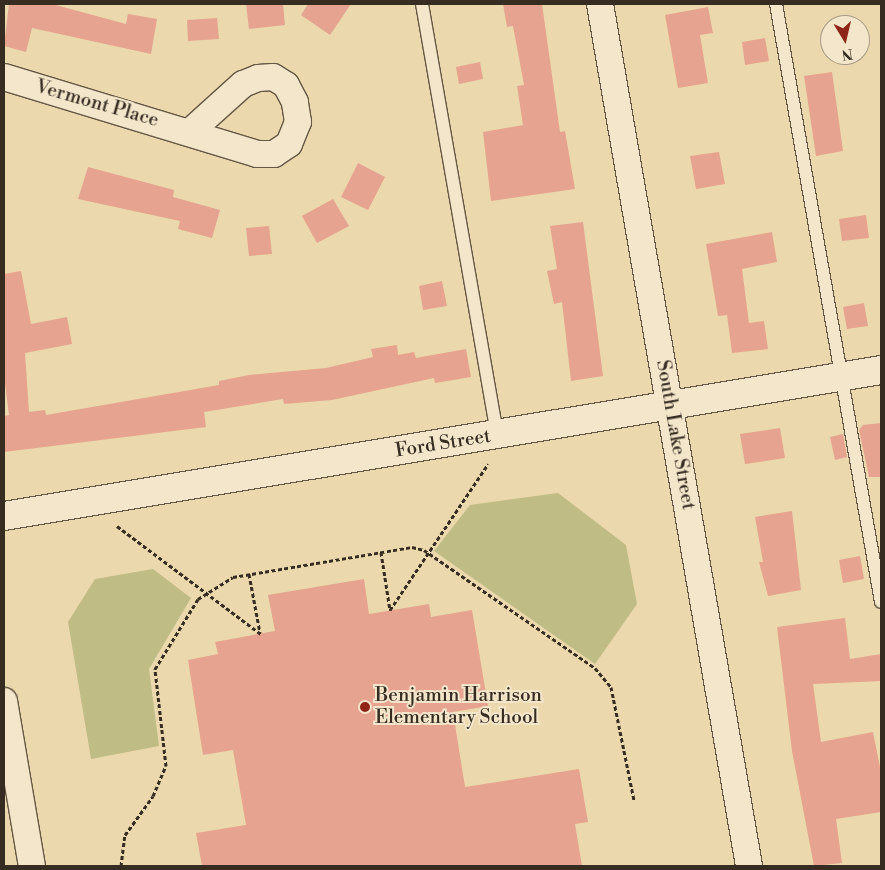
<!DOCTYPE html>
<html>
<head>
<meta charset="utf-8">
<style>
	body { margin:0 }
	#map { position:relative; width:885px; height:870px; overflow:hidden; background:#ecd8ad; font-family:"Libre Bodoni",serif }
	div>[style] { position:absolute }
	.green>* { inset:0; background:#bfbc85 }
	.building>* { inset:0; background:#e5a390 }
	.path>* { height:3px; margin-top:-1.5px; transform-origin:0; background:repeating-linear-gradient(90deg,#362c22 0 4px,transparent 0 6.5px) }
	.roads { filter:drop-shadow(1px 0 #645745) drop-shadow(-1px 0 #645745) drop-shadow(0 1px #645745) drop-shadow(0 -1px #645745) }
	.service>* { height:12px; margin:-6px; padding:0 6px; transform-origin:6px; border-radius:6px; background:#f3e6ca }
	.minor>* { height:26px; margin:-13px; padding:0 13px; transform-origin:13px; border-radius:13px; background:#f3e6ca }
	.tertiary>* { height:28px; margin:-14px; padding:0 14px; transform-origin:14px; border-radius:14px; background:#f3e6ca }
	.dots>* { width:14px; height:14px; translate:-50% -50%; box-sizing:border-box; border:2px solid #f3e6ca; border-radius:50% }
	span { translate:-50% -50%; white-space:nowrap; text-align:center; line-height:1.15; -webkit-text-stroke:4px #f3e6ca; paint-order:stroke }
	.street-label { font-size:19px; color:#362c22 }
	.poi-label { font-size:19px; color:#362c22 }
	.left { translate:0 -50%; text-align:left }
	.frame { position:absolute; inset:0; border:5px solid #362c22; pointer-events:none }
	.north { position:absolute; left:820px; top:15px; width:50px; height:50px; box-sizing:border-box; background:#f3e6ca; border:1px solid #a79c87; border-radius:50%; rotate:171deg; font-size:14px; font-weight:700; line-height:20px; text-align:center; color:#362c22 }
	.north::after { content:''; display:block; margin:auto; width:18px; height:22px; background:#8f2418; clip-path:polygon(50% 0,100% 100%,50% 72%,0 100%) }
</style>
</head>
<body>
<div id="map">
	<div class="green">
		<div style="clip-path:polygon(558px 493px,626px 545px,637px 604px,595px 664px,434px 551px,470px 505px)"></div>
		<div style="clip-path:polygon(153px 569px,191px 598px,149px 669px,159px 746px,91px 759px,68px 622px,95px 579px)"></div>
	</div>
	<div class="building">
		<div style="clip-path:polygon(9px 4px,52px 4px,126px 24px,128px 14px,157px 19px,151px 54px,32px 28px,26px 52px,4px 46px)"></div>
		<div style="clip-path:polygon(246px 4px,283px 4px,285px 25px,249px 29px)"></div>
		<div style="clip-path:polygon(308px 4px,351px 4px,330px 35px,301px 15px)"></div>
		<div style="clip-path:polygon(503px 4px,542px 4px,560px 132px,565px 131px,575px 189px,491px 201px,483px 132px,523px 125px,517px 86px,524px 85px,513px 26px,507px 27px)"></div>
		<div style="clip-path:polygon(708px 7px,713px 33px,700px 35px,708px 83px,678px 88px,665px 15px)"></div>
		<div style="clip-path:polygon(217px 18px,219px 39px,188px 41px,187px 20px)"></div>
		<div style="clip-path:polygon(765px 38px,769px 61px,745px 65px,742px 42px)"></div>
		<div style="clip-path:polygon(480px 62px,483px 79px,459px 84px,456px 67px)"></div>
		<div style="clip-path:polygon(832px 72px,843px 151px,816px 156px,804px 76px)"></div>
		<div style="clip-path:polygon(719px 152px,725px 184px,696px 189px,690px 156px)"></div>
		<div style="clip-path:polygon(358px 163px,385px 177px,368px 210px,341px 197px)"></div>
		<div style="clip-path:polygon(88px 167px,174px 190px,173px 197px,220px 210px,212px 238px,178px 229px,180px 221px,78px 199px)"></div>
		<div style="clip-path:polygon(333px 199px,349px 226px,317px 243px,302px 216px)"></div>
		<div style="clip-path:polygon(866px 215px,869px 238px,842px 241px,839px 219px)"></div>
		<div style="clip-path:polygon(583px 222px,603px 376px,571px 381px,562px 302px,554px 304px,547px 271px,557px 269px,550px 226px)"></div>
		<div style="clip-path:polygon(269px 226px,272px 254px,249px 256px,246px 228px)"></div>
		<div style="clip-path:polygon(772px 232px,777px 262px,742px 269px,749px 323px,764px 321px,768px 349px,732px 353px,727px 315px,718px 316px,706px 244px)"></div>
		<div style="clip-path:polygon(21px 271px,31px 324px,67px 317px,72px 344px,25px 353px,29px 412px,45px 410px,46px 415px,219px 385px,219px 381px,249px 375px,326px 368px,373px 357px,371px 349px,397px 345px,398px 355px,414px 352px,416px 358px,466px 349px,471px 377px,435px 383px,434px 378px,332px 400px,284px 404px,283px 399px,204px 412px,206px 427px,4px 452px,4px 416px,9px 415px,4px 376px,4px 274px)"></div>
		<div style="clip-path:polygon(442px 281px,447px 306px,423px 310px,419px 286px)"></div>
		<div style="clip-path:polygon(864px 303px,868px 326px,847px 329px,843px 307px)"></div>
		<div style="clip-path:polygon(881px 423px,881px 477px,869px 477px,859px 430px,863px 425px)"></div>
		<div style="clip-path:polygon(780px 428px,785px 458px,745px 464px,740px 434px)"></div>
		<div style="clip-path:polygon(843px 434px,847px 457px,835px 460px,830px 437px)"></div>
		<div style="clip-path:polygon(792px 511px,801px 590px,768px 596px,759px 562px,763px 562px,755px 517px)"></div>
		<div style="clip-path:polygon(860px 556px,864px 579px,843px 583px,839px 560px)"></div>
		<div style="clip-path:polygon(364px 579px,369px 614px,429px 604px,431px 617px,472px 610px,488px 706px,453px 712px,465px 787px,579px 769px,588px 822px,575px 824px,582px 866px,202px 866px,196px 833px,246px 825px,233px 750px,203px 755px,188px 660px,218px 654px,215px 642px,275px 631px,268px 595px)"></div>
		<div style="clip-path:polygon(845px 618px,850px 659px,881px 654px,881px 681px,813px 684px,821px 742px,873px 732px,881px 772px,881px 812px,836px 819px,842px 863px,814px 866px,792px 751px,777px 627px)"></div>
	</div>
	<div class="path">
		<div style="left:117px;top:526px;width:180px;rotate:36.9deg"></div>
		<div style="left:381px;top:552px;width:59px;rotate:81.2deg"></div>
		<div style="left:249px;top:574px;width:60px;rotate:79.4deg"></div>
		<div style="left:390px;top:610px;width:176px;rotate:-56.1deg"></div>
		<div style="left:121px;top:866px;width:31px;rotate:-83deg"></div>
		<div style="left:125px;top:835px;width:48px;rotate:-54.3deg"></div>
		<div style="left:153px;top:796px;width:33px;rotate:-67deg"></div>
		<div style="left:166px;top:766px;width:98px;rotate:-96.5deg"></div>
		<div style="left:155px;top:669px;width:82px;rotate:-58.4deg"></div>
		<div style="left:198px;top:599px;width:41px;rotate:-32.2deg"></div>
		<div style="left:233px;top:577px;width:181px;rotate:-9.5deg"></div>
		<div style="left:412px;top:547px;width:12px;rotate:14deg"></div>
		<div style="left:424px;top:550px;width:208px;rotate:34.6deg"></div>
		<div style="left:595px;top:668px;width:25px;rotate:50deg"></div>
		<div style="left:611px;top:687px;width:115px;rotate:78.5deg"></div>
	</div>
	<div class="roads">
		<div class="service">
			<div style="left:422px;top:4px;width:437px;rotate:80.1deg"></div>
			<div style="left:776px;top:4px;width:607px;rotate:80.04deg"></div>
		</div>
		<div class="minor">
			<div style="left:600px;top:4px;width:875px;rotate:80.19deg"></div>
			<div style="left:4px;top:77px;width:264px;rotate:16.9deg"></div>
			<div style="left:257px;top:154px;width:17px"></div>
			<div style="left:274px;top:154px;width:18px;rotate:-34deg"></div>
			<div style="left:289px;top:144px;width:24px;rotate:-68deg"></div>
			<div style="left:298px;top:122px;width:20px;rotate:-99deg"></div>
			<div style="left:295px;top:102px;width:19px;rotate:-118deg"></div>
			<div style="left:286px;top:85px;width:15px;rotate:-148deg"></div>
			<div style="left:273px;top:77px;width:15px;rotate:176deg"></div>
			<div style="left:258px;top:78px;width:16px;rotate:158deg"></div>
			<div style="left:243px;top:84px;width:70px;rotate:137.9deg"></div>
			<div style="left:4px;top:701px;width:167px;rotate:80.4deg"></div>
		</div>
		<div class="tertiary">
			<div style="left:4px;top:516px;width:889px;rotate:-9.45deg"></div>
		</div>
	</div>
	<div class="dots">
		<div style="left:365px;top:707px;background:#8f2418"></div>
	</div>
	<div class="street-label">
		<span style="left:97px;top:104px;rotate:16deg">Vermont Place</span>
		<span style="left:675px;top:435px;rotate:80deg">South Lake Street</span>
		<span style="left:443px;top:444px;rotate:-9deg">Ford Street</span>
	</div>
	<div class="poi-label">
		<span class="left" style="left:375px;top:707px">Benjamin Harrison<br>Elementary School</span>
	</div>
	<div class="frame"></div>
	<div class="north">N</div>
</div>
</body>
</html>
